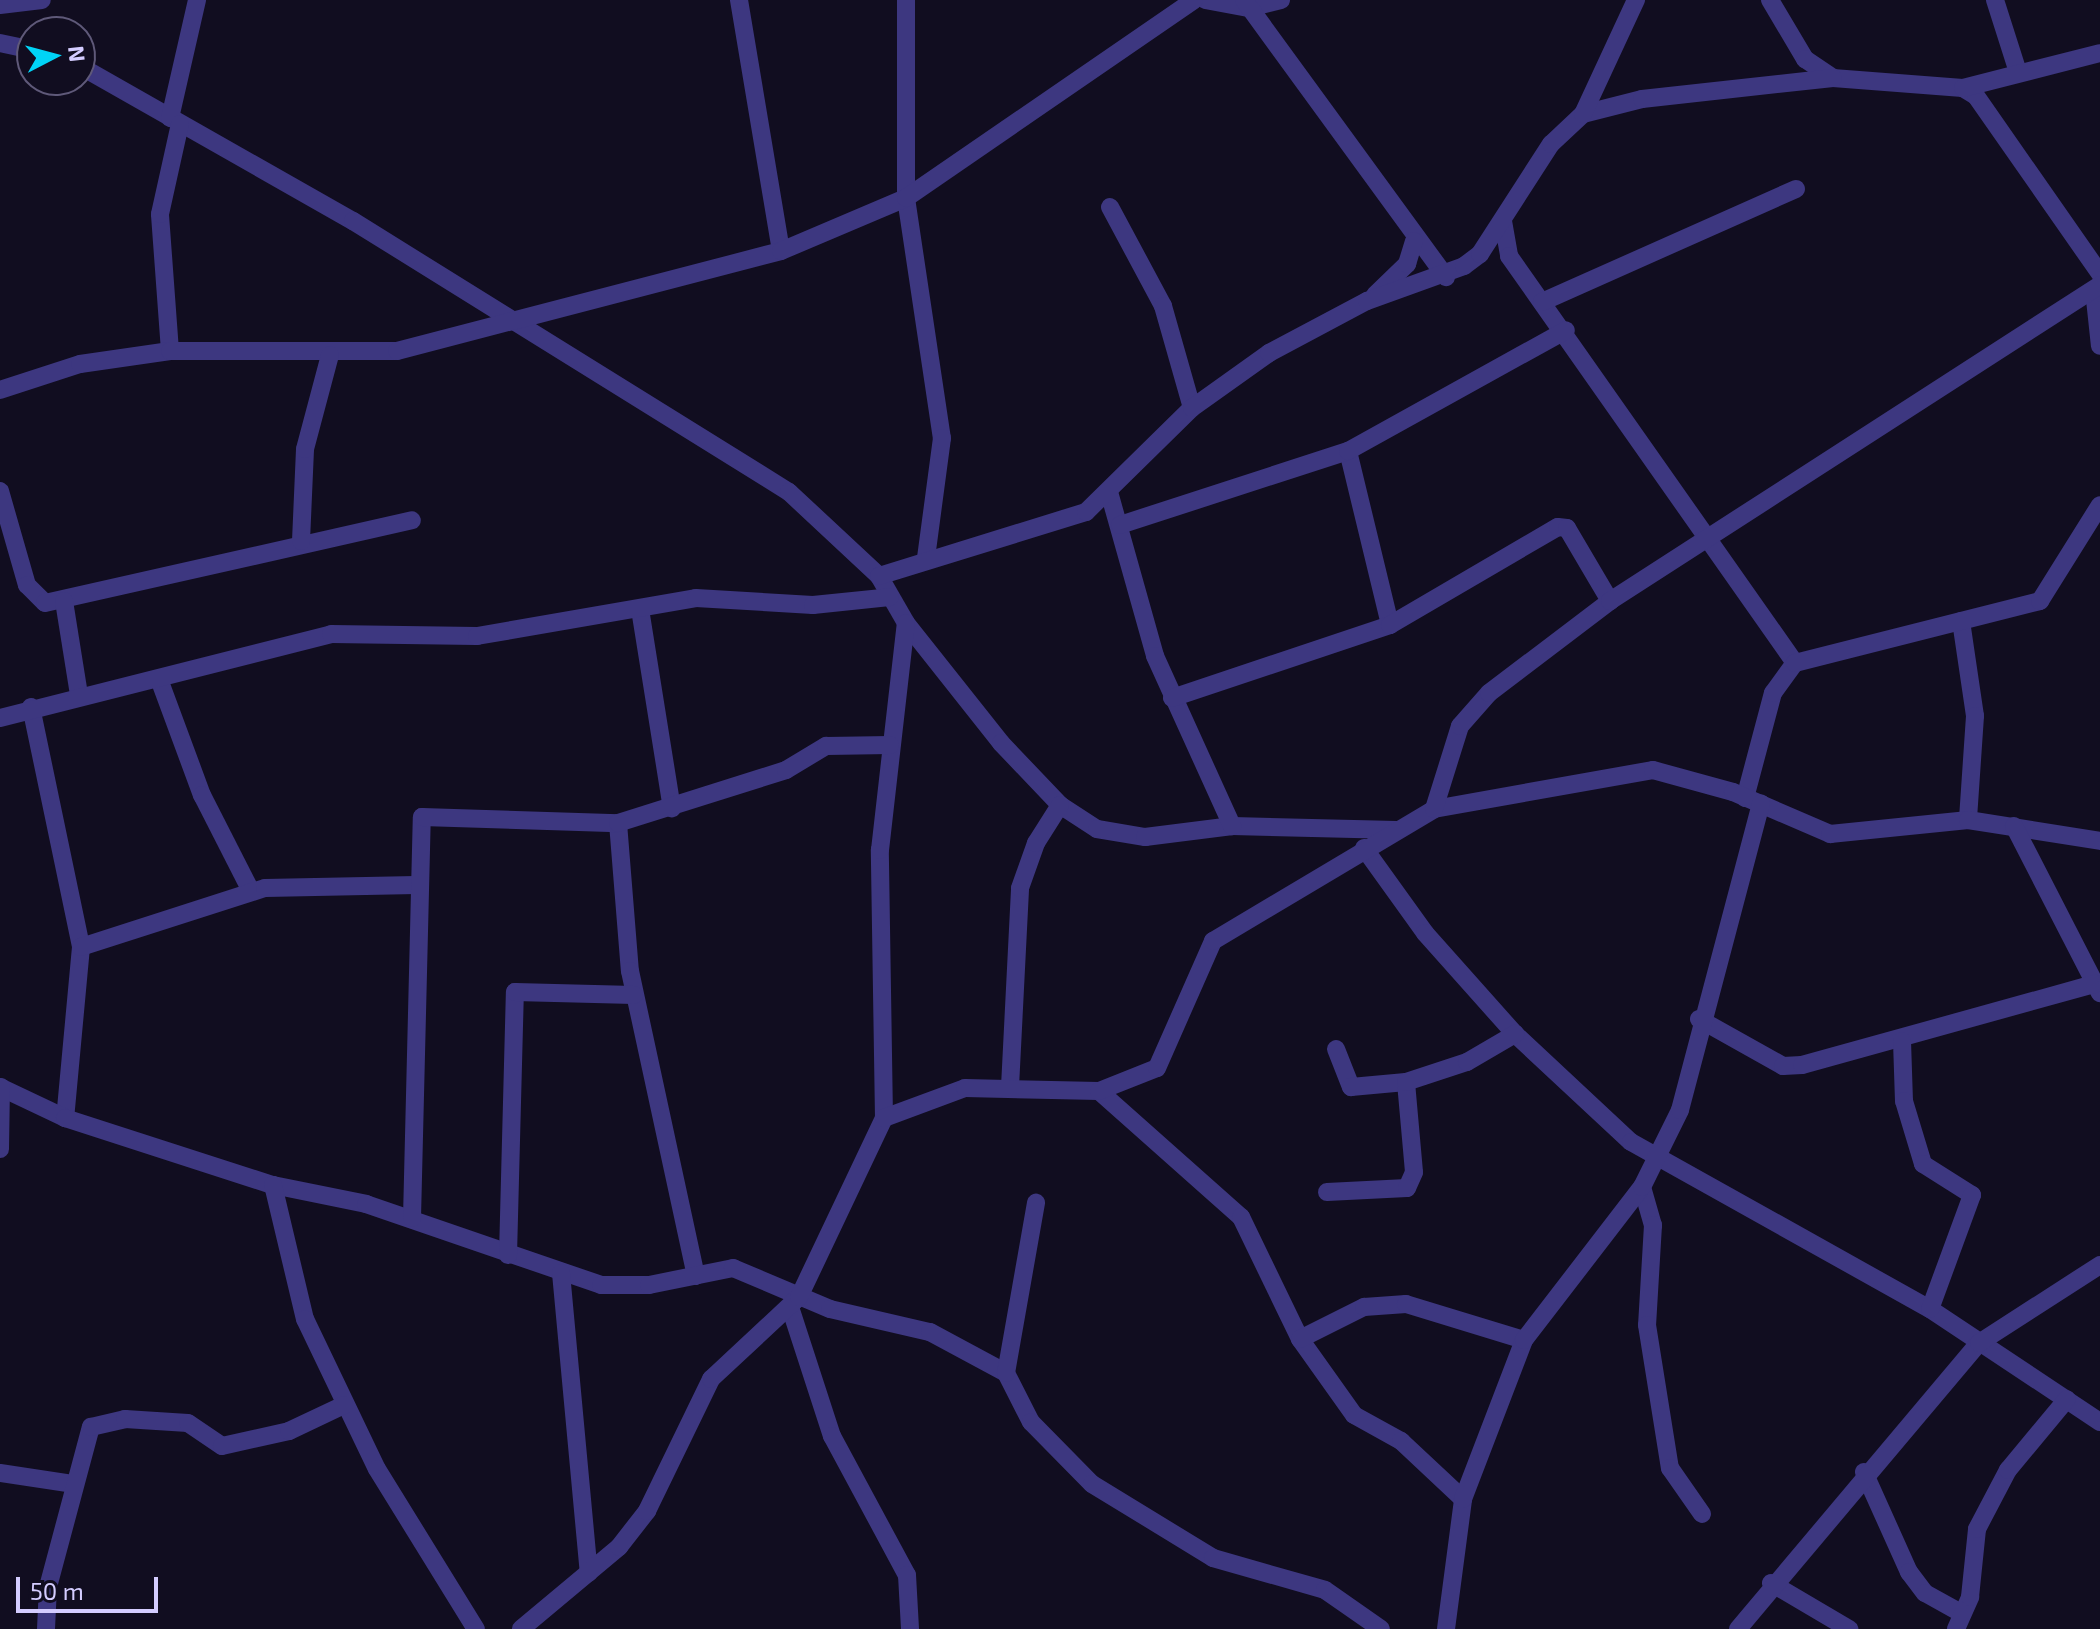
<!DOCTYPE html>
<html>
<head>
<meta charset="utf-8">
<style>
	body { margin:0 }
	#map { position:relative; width:2100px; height:1629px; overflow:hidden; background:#110d20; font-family:"Exo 2",sans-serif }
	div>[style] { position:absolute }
	.minor>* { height:18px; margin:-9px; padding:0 9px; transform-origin:9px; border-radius:9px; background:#3d3780 }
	span { translate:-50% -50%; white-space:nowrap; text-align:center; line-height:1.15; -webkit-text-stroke:8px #110d20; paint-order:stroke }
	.north { position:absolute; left:16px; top:16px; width:80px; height:80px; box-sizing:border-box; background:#110d20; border:2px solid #5f5979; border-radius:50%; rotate:84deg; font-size:22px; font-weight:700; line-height:32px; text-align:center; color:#d4ccff }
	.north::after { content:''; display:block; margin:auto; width:28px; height:36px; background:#00d4f7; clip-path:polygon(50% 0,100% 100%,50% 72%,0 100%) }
	.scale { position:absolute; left:16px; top:1577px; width:142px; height:36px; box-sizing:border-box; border:4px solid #d4ccff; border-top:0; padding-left:10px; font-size:24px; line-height:28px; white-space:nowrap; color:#d4ccff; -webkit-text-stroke:6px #110d20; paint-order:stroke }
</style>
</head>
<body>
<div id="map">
	<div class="minor">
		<div style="left:739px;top:0;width:254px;rotate:80.5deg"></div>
		<div style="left:906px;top:0;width:198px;rotate:90deg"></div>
		<div style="left:906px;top:198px;width:243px;rotate:81.5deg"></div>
		<div style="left:942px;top:438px;width:121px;rotate:97.6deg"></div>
		<div style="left:1205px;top:0;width:45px;rotate:10.3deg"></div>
		<div style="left:1249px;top:8px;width:33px;rotate:-14deg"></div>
		<div style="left:1244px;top:0;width:343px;rotate:53.9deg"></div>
		<div style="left:1770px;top:0;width:69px;rotate:59.3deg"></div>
		<div style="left:1805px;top:59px;width:34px;rotate:34deg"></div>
		<div style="left:1833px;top:78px;width:130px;rotate:4.4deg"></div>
		<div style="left:1963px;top:88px;width:15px;rotate:32deg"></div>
		<div style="left:1976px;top:96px;width:217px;rotate:55.1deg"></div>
		<div style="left:1995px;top:0;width:76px;rotate:72.3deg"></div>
		<div style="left:0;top:5px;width:42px;rotate:-6.8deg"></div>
		<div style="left:0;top:43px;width:33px;rotate:12deg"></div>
		<div style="left:80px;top:66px;width:314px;rotate:29.6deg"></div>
		<div style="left:353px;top:221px;width:513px;rotate:31.86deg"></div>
		<div style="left:789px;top:492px;width:123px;rotate:43deg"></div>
		<div style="left:879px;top:576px;width:54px;rotate:60.1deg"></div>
		<div style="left:906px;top:623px;width:153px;rotate:51.6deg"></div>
		<div style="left:1001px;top:743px;width:86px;rotate:46.4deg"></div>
		<div style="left:1060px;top:805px;width:44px;rotate:33deg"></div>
		<div style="left:1097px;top:829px;width:49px;rotate:9.5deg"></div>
		<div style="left:1145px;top:837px;width:88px;rotate:-7.2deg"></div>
		<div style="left:1232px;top:826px;width:164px;rotate:1.4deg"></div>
		<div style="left:1963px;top:88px;width:141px;rotate:-14.3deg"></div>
		<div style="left:1583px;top:114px;width:61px;rotate:-14.3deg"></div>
		<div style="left:1642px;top:99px;width:192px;rotate:-6.3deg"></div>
		<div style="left:170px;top:118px;width:121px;rotate:-77.1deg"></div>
		<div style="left:1110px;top:207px;width:112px;rotate:61.8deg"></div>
		<div style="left:1163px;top:306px;width:106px;rotate:74.1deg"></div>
		<div style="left:1503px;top:221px;width:36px;rotate:80deg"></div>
		<div style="left:1509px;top:256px;width:497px;rotate:54.9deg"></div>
		<div style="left:2094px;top:290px;width:56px;rotate:83.9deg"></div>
		<div style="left:1375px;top:295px;width:45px;rotate:-44.1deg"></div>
		<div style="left:1407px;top:264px;width:24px;rotate:-73deg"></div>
		<div style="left:1542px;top:302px;width:278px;rotate:-24deg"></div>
		<div style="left:170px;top:351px;width:137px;rotate:-94.2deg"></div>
		<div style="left:160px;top:214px;width:92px;rotate:-77.5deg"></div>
		<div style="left:0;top:390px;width:84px;rotate:-18deg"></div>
		<div style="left:80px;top:364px;width:91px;rotate:-8.2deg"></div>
		<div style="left:170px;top:351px;width:227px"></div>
		<div style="left:397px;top:351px;width:397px;rotate:-14.6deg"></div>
		<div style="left:781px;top:251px;width:136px;rotate:-23deg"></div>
		<div style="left:906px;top:198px;width:349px;rotate:-34.5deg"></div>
		<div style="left:1348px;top:451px;width:179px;rotate:76.4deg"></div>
		<div style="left:0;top:491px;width:98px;rotate:74deg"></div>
		<div style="left:27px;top:585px;width:25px;rotate:45deg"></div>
		<div style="left:45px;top:603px;width:376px;rotate:-12.7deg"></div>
		<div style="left:1109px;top:492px;width:170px;rotate:74.3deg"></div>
		<div style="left:1155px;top:656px;width:187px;rotate:65.6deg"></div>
		<div style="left:1120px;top:525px;width:240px;rotate:-18deg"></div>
		<div style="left:1348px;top:451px;width:249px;rotate:-29deg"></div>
		<div style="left:301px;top:541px;width:92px;rotate:-87.5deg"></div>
		<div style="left:305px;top:449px;width:97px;rotate:-75.1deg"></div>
		<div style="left:879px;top:576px;width:217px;rotate:-17.2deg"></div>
		<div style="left:1086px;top:512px;width:148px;rotate:-44.5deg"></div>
		<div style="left:1192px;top:408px;width:95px;rotate:-35.5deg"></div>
		<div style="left:1269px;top:353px;width:111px;rotate:-28deg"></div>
		<div style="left:1367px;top:301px;width:103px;rotate:-19.8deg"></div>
		<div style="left:1464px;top:266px;width:20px;rotate:-37deg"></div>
		<div style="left:1480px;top:254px;width:131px;rotate:-57.2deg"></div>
		<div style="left:1551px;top:144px;width:44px;rotate:-43.2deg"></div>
		<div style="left:1583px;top:114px;width:126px;rotate:-65.1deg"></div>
		<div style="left:64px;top:601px;width:95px;rotate:80.9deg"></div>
		<div style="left:640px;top:609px;width:202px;rotate:80.9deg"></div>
		<div style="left:1961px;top:621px;width:96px;rotate:81.6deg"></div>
		<div style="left:1975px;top:716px;width:104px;rotate:93.9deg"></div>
		<div style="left:159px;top:679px;width:124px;rotate:69.7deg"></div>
		<div style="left:202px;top:795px;width:108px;rotate:63deg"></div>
		<div style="left:1172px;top:698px;width:230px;rotate:-18.5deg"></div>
		<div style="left:1390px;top:625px;width:194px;rotate:-30.3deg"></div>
		<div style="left:1558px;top:527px;width:9px;rotate:6deg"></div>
		<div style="left:1567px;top:528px;width:85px;rotate:59.5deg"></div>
		<div style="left:31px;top:707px;width:245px;rotate:78.2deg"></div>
		<div style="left:81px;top:947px;width:172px;rotate:95.3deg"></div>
		<div style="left:0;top:718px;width:341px;rotate:-14.2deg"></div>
		<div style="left:331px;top:634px;width:146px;rotate:0.8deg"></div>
		<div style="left:477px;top:636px;width:222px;rotate:-9.8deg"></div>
		<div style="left:696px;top:598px;width:117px;rotate:3.4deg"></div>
		<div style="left:813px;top:605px;width:77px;rotate:-5.9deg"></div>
		<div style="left:1745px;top:798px;width:109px;rotate:-75.1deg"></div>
		<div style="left:1773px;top:693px;width:37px;rotate:-54deg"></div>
		<div style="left:1795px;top:663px;width:253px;rotate:-14.2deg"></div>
		<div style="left:2040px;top:601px;width:113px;rotate:-58deg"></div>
		<div style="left:1434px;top:809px;width:222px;rotate:-10.1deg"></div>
		<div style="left:1653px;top:770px;width:83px;rotate:15.4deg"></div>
		<div style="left:1733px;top:792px;width:106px;rotate:23.4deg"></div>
		<div style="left:1830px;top:834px;width:139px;rotate:-5.8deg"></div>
		<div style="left:1968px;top:820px;width:134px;rotate:9deg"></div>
		<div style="left:618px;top:823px;width:148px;rotate:85.4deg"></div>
		<div style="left:630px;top:971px;width:312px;rotate:77.8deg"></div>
		<div style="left:2014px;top:826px;width:188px;rotate:62.8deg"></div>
		<div style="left:1364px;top:848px;width:105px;rotate:54.3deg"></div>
		<div style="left:1425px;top:933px;width:135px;rotate:48.3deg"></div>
		<div style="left:1515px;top:1034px;width:158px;rotate:43deg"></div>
		<div style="left:1631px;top:1142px;width:342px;rotate:29.2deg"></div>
		<div style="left:1930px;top:1309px;width:204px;rotate:33.6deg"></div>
		<div style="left:81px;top:947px;width:193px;rotate:-17.8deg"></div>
		<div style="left:265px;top:888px;width:151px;rotate:-1.1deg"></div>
		<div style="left:1699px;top:1019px;width:96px;rotate:29.2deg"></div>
		<div style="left:1783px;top:1066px;width:19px;rotate:-3deg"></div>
		<div style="left:1802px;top:1065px;width:304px;rotate:-15.5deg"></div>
		<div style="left:1902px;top:1041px;width:60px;rotate:88.1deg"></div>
		<div style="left:1904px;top:1101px;width:66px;rotate:73.2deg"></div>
		<div style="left:1923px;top:1164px;width:58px;rotate:32.3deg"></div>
		<div style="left:1972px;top:1195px;width:121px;rotate:110.2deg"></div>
		<div style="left:1336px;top:1049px;width:41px;rotate:68.5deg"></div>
		<div style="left:1351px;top:1087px;width:55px;rotate:-5.2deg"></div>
		<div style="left:0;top:1087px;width:72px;rotate:25.5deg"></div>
		<div style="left:65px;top:1118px;width:219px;rotate:17.9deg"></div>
		<div style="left:273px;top:1185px;width:95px;rotate:11.5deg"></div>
		<div style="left:366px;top:1204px;width:249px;rotate:19deg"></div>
		<div style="left:601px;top:1285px;width:48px"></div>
		<div style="left:649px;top:1285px;width:86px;rotate:-11.4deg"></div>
		<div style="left:733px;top:1268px;width:105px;rotate:22.9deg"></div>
		<div style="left:830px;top:1309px;width:103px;rotate:13deg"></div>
		<div style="left:930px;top:1332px;width:86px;rotate:28.3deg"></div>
		<div style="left:1006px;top:1373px;width:55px;rotate:63deg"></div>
		<div style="left:1031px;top:1422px;width:87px;rotate:45.5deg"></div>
		<div style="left:1092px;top:1484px;width:142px;rotate:31.4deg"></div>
		<div style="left:1213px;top:1558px;width:116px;rotate:15.9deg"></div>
		<div style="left:1325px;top:1590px;width:68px;rotate:34.9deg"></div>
		<div style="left:1010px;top:1087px;width:199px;rotate:-87.1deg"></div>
		<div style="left:1020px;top:888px;width:48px;rotate:-70.4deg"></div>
		<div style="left:1036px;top:843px;width:45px;rotate:-57.7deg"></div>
		<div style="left:1099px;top:1091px;width:190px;rotate:41.6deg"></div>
		<div style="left:1241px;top:1217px;width:136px;rotate:64.2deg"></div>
		<div style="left:1300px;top:1339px;width:93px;rotate:54.6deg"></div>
		<div style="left:1354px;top:1415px;width:54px;rotate:29deg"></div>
		<div style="left:1401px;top:1441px;width:85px;rotate:43.1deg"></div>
		<div style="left:884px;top:1118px;width:268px;rotate:-90.9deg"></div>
		<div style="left:880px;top:850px;width:228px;rotate:-83.5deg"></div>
		<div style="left:0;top:1149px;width:62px;rotate:-89.1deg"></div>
		<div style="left:273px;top:1185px;width:138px;rotate:76.6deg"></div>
		<div style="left:305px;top:1319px;width:166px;rotate:64.4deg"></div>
		<div style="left:377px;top:1469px;width:188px;rotate:58.3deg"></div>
		<div style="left:1642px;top:1187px;width:40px;rotate:74deg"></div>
		<div style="left:1653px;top:1225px;width:100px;rotate:93.4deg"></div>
		<div style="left:1647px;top:1325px;width:145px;rotate:80.9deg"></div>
		<div style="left:1670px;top:1468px;width:56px;rotate:55.2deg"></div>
		<div style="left:1327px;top:1192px;width:80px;rotate:-2.9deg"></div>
		<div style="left:1407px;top:1188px;width:17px;rotate:-66deg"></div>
		<div style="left:1414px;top:1172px;width:90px;rotate:-95.1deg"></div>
		<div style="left:1406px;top:1082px;width:64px;rotate:-18.2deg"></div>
		<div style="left:1467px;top:1062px;width:56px;rotate:-30.3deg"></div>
		<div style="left:412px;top:1218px;width:401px;rotate:-88.6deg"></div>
		<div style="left:422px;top:817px;width:196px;rotate:1.8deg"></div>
		<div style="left:618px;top:823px;width:176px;rotate:-17.5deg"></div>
		<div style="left:786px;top:770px;width:47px;rotate:-31deg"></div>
		<div style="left:826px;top:746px;width:64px;rotate:-0.9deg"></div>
		<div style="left:508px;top:1255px;width:263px;rotate:-88.5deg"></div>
		<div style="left:515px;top:992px;width:119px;rotate:1.4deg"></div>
		<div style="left:561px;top:1273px;width:301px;rotate:84.7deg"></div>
		<div style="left:790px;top:1307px;width:136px;rotate:72deg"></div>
		<div style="left:832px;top:1436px;width:158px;rotate:61.7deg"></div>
		<div style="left:907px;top:1575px;width:54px;rotate:86.8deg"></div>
		<div style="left:1300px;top:1339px;width:72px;rotate:-26.6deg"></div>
		<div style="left:1364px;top:1307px;width:42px;rotate:-4.1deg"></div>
		<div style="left:1406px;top:1304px;width:123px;rotate:17deg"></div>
		<div style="left:1006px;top:1373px;width:173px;rotate:-80deg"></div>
		<div style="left:1864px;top:1472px;width:110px;rotate:65.8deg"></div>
		<div style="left:1909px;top:1572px;width:26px;rotate:53deg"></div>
		<div style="left:1925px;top:1593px;width:41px;rotate:29.1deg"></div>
		<div style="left:0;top:1473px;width:75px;rotate:8.5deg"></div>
		<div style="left:1771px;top:1583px;width:91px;rotate:30.5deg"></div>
		<div style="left:46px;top:1629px;width:42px;rotate:-87.3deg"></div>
		<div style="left:48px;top:1587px;width:166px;rotate:-75deg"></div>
		<div style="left:91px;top:1427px;width:35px;rotate:-13deg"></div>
		<div style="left:125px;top:1419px;width:63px;rotate:3.6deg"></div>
		<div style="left:188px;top:1423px;width:41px;rotate:34.1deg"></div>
		<div style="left:222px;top:1446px;width:69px;rotate:-12.6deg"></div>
		<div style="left:289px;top:1431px;width:61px;rotate:-25.3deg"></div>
		<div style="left:521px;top:1629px;width:128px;rotate:-39.9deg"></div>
		<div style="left:619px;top:1547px;width:46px;rotate:-52.1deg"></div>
		<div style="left:647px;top:1511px;width:147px;rotate:-64.1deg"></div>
		<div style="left:711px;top:1379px;width:120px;rotate:-43deg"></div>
		<div style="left:799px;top:1297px;width:198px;rotate:-64.6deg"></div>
		<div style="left:884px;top:1118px;width:86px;rotate:-20.3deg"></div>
		<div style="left:965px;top:1088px;width:134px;rotate:1.3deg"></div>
		<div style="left:1099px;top:1091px;width:62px;rotate:-21.6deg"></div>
		<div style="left:1157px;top:1068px;width:139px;rotate:-66.2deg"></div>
		<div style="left:1213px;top:941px;width:257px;rotate:-30.8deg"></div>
		<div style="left:1434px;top:809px;width:87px;rotate:-72.6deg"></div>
		<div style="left:1460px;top:726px;width:44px;rotate:-48.7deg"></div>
		<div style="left:1489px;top:693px;width:152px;rotate:-37.2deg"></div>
		<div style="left:1610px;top:601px;width:583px;rotate:-32.82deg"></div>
		<div style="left:1446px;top:1629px;width:131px;rotate:-82.5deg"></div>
		<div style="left:1463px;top:1499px;width:170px;rotate:-69deg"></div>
		<div style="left:1524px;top:1340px;width:193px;rotate:-52.4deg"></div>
		<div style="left:1642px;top:1187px;width:86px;rotate:-63.7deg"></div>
		<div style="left:1680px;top:1110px;width:317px;rotate:-75.2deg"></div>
		<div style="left:1738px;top:1629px;width:374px;rotate:-49.9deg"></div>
		<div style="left:1979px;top:1343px;width:144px;rotate:-32.8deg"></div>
		<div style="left:1956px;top:1629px;width:35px;rotate:-66deg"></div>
		<div style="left:1970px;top:1597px;width:68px;rotate:-84.1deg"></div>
		<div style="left:1977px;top:1529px;width:67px;rotate:-62.3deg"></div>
		<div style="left:2008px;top:1470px;width:92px;rotate:-50.3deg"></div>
	</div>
	<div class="north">N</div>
	<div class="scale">50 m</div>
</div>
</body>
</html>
